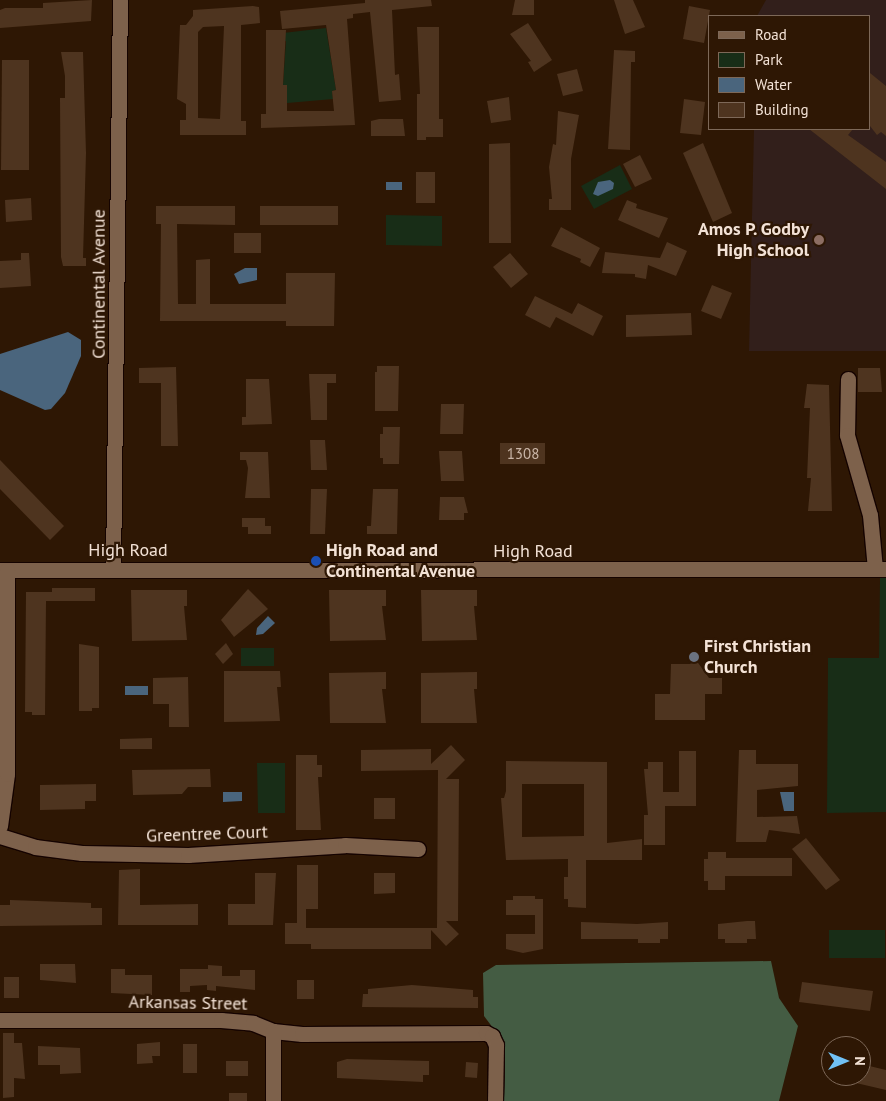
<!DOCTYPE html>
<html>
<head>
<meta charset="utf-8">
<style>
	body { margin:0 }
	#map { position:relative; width:886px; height:1101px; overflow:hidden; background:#2e1704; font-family:"PT Sans",sans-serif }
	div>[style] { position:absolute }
	.education>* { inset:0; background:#321f1b }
	.green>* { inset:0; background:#182d17 }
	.forest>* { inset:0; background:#445c43 }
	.water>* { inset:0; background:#4a657d }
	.building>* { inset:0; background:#4e341f }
	.roads { filter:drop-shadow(1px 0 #150300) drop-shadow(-1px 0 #150300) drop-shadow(0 1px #150300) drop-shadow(0 -1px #150300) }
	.minor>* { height:15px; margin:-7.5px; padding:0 7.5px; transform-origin:7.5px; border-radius:7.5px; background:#7d614b }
	.dots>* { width:14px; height:14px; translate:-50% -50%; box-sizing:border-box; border:2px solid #2e1704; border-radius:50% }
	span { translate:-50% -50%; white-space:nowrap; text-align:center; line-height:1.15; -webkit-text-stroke:4.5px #2e1704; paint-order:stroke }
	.number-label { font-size:15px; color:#cab6a8 }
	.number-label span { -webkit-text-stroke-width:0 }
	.poi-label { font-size:18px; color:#f3e2d6; font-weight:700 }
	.right { translate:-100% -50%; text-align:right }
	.left { translate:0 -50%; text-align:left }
	.street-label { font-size:18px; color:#f3e2d6 }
	.legend { position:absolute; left:708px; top:15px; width:162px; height:115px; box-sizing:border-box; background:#2e1704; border:1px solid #7d6858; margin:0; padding:6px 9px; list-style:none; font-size:15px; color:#f3e2d6 }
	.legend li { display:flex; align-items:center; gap:10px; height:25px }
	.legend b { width:25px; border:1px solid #7d6858 }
	.north { position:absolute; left:821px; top:1036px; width:50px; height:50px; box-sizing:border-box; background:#2e1704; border:1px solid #7d6858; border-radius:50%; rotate:90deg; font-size:14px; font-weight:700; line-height:20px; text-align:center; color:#f3e2d6 }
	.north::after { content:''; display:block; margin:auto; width:18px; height:22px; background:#71c1f5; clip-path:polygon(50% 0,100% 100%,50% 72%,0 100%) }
</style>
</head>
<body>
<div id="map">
	<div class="education">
		<div style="clip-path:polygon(766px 0,886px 0,886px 351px,749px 351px,754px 129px,870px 129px,870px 16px,757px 16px)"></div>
	</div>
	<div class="green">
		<div style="clip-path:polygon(326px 28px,336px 90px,332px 91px,333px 99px,287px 103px,283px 85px,286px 41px,283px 41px,283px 33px)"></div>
		<div style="clip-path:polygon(620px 165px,632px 189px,594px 209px,581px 186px)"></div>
		<div style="clip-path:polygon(386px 215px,442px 216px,442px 246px,386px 245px)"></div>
		<div style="clip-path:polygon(880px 578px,886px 578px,886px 812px,827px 813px,828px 658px,879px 658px)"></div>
		<div style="clip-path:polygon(241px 648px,274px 648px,274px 666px,241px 666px)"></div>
		<div style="clip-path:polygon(257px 763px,285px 763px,285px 813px,258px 813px)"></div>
		<div style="clip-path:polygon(829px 930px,885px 930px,885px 958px,829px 958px)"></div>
	</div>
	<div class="forest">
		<div style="clip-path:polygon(771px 961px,779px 998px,798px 1026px,779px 1101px,503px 1101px,502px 1040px,484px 1016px,483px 973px,496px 965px)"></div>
	</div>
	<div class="water">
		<div style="clip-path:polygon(610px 180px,614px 183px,613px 189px,598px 196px,593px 194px,598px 182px)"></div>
		<div style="clip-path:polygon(386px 182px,402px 182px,402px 190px,386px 190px)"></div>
		<div style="clip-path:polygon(245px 268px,257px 268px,257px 280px,239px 284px,234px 274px)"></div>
		<div style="clip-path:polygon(68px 332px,81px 340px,81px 356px,65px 393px,51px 409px,45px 410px,0 390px,0 354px)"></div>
		<div style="clip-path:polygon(268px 616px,275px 623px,263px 634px,256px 635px,257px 628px)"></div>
		<div style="clip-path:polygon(125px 686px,148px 686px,148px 695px,125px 695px)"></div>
		<div style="clip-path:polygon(223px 792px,242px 792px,242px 801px,223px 802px)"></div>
		<div style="clip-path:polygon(780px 792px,794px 792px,794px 811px,784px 811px)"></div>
	</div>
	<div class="building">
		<div style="clip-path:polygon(92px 0,91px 21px,0 28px,0 10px,5px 8px,43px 8px,43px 3px)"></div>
		<div style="clip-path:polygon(365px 0,431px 0,432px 6px,392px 10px,395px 75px,399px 74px,401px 100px,379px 102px,370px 12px,353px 14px,353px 18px,347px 19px,355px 125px,261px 128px,261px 114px,266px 114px,266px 30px,286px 30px,283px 85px,287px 85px,287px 111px,334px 111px,332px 91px,336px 90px,326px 25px,282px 29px,280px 11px,365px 3px)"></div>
		<div style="clip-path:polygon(515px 0,534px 0,534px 15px,512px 15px)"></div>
		<div style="clip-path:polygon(614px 0,633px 0,645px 27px,625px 34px)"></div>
		<div style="clip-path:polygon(evenodd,253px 6px,259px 7px,260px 23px,241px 25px,241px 121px,246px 121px,246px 135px,180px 135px,180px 120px,186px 120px,186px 104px,177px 99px,180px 25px,186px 25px,193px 16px,193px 10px,253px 6px,224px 26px,220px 119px,198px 118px,198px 32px,203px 27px,224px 26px)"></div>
		<div style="clip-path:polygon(689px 6px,710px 10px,704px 43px,683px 39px)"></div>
		<div style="clip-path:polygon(528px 23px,552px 60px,534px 72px,528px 62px,531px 61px,510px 34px)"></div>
		<div style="clip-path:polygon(417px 27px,439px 27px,439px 119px,443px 119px,443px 137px,426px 137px,426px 140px,417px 140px,417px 94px,420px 94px)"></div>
		<div style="clip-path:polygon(614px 50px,635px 51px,635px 62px,631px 62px,630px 150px,608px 149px)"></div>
		<div style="clip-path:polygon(61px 52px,83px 52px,86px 153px,83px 258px,86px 258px,86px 266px,63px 266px,61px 257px,60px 98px,65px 98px,65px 76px)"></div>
		<div style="clip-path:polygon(2px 60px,29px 60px,29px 170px,1px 170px)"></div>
		<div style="clip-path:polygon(577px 69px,583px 91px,563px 96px,557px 74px)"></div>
		<div style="clip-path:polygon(870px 73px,886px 86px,886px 136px,881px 132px,877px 135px,870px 126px)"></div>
		<div style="clip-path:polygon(509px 97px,511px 120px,491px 123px,487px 101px)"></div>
		<div style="clip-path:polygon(684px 99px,705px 102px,701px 135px,680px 133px)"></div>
		<div style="clip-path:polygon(558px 111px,579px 115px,571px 159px,571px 210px,549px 210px,549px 199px,552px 199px,549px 167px,553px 144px,556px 145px)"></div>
		<div style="clip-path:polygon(379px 119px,403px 119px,405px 136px,371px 136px,371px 121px)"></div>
		<div style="clip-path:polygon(809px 129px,853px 129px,848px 135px,886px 162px,886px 189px)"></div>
		<div style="clip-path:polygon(510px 143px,511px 243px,489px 243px,489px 144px)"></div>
		<div style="clip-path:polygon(703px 143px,732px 213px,713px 222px,683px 153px)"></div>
		<div style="clip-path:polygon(640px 155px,652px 179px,635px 187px,623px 164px)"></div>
		<div style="clip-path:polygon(416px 172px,435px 172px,435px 203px,416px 203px)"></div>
		<div style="clip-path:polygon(31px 198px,32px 220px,6px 222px,5px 200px)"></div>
		<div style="clip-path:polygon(627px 200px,637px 204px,636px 208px,668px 218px,659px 238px,618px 220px)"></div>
		<div style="clip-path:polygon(156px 206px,235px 206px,235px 225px,177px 224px,178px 304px,196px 304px,196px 260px,210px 259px,210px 304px,286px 304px,286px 273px,335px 273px,334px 326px,286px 326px,286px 321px,160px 321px,161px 224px,156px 224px)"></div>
		<div style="clip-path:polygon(260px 206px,338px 206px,338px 225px,260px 225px)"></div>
		<div style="clip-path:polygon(561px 227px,600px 248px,590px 267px,580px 262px,581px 259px,551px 246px)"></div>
		<div style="clip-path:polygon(234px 233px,261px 233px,261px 253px,234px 253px)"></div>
		<div style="clip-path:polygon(667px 242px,687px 251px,676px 276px,648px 265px,646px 279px,635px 277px,635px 274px,602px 273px,605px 252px,660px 258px)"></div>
		<div style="clip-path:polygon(21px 253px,29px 253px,31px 286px,0 288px,0 261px,21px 260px)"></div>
		<div style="clip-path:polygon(510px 253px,528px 274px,511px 288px,493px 267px)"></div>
		<div style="clip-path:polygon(712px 285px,732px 293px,721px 319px,701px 311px)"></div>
		<div style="clip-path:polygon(535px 296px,572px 314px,578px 303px,603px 316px,593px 336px,556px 317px,550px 328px,525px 315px)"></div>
		<div style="clip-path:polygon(691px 313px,692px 335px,626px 337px,626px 315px)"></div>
		<div style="clip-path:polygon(377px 366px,399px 366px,398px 411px,375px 411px,375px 372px,377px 372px)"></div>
		<div style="clip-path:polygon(176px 367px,178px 446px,161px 446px,161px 383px,139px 383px,139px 368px)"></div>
		<div style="clip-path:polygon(858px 368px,880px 368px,882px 392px,858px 392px)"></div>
		<div style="clip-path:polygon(309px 374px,336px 374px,336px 383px,327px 383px,327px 420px,311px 420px)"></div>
		<div style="clip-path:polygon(246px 379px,269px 379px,272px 424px,242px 425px,242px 417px,246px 417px)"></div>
		<div style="clip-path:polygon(807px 384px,829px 385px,832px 511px,808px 511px,811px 478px,807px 478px,810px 408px,804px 408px)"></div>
		<div style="clip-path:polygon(441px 404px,464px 404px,463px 434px,440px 434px)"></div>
		<div style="clip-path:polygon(383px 427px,400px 427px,399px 464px,383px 464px,383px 458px,380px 458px,380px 434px,383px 434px)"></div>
		<div style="clip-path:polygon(310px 440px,325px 440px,327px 470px,311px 470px)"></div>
		<div style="clip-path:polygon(500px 443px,545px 443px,545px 464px,500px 464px)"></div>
		<div style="clip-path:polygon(439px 451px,462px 451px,464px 481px,441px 481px)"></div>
		<div style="clip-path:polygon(240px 452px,268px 452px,270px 498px,245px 498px,248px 468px,246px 460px,240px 460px)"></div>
		<div style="clip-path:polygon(0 460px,64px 526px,50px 540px,0 489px)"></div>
		<div style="clip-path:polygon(311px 489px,327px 489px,325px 534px,310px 534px)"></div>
		<div style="clip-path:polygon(373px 489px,398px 489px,397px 534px,367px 534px,367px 526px,371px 526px)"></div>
		<div style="clip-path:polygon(440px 497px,464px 497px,468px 513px,464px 513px,464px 520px,439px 520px)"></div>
		<div style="clip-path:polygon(242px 518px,265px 518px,265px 526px,271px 526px,271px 534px,248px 534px,248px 527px,242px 527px)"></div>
		<div style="clip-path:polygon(52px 588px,95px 588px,95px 601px,46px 601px,45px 715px,32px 715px,32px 712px,25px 712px,26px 592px,52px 592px)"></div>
		<div style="clip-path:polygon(248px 589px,268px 609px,234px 637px,221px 620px)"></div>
		<div style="clip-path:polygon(131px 590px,187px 590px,187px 606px,184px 606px,187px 640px,132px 641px)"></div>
		<div style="clip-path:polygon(329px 590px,386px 590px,386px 606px,382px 606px,386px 640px,330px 641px)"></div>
		<div style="clip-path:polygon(421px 590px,477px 590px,477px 606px,474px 606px,477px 640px,422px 641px)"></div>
		<div style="clip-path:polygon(226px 643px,233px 654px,223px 664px,215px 654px)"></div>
		<div style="clip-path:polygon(79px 644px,99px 647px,99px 708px,92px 708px,92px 711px,79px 711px)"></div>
		<div style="clip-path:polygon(696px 660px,709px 678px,722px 678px,722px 694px,705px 694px,705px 720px,655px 720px,655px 694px,670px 694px,671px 664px,690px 664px)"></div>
		<div style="clip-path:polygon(224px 671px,280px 671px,281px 687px,277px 687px,280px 721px,224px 722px)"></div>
		<div style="clip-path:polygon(386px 672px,386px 689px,382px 689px,386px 723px,330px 723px,329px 673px)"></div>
		<div style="clip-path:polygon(477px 672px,477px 689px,474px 689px,477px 723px,421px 723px,421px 673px)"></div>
		<div style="clip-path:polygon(188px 677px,189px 727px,169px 727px,169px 704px,153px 704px,153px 678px)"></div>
		<div style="clip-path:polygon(152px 738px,152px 749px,120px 749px,120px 739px)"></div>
		<div style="clip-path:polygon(451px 745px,465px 760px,446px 779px,459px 779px,458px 921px,446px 921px,459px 934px,446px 946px,431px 930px,431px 949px,311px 949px,311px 944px,285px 944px,285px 923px,297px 923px,297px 865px,318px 865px,318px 909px,306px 909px,306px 928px,437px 928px,438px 770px,361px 771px,361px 750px,431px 749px,431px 764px)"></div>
		<div style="clip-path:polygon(739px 750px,756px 750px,756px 764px,798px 764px,798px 786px,757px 790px,757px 817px,797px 816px,800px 834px,769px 830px,766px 842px,736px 842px)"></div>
		<div style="clip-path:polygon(679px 751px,696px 751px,696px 806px,665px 806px,665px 845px,644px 845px,644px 815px,648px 815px,644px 769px,648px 769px,648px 762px,663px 762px,663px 792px,679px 792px)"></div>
		<div style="clip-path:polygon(296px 755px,317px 755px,317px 765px,322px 765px,322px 777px,318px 777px,321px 830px,296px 830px)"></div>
		<div style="clip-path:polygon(evenodd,506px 761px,607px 762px,607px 843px,642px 839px,642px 860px,586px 860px,586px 908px,568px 907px,568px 899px,564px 899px,564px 877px,568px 877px,568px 859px,506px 860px,501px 798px,504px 798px,506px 791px,506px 761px,522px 784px,584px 784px,584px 836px,522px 837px,522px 784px)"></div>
		<div style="clip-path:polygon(210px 769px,211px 787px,188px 787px,182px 794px,133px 795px,132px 770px)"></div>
		<div style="clip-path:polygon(96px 784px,96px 801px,85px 801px,85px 809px,40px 810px,40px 785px)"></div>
		<div style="clip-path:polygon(374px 798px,395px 798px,395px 819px,374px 819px)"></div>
		<div style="clip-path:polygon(806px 838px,840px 880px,826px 890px,792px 849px)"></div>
		<div style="clip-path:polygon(708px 852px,726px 852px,726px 858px,792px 858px,792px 876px,725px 876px,725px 890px,708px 890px,708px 881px,704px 881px,704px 859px,708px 859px)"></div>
		<div style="clip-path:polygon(140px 869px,140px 905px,198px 904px,198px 925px,118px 925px,119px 870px)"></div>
		<div style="clip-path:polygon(255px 873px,276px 873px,273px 925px,228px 925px,228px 904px,255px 904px)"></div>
		<div style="clip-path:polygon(374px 873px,395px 873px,395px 893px,374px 894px)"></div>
		<div style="clip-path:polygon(513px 896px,535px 896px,535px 899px,543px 899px,543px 949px,523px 953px,506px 949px,506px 934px,535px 934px,535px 915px,506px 915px,506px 900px,513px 900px)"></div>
		<div style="clip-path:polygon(10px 900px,91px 903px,91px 908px,102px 908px,102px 925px,0 926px,0 905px,10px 905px)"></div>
		<div style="clip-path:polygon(747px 921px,755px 921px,756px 939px,747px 939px,747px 943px,725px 943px,725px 939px,718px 939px,718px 924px)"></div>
		<div style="clip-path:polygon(581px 922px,637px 924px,668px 922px,668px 939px,660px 939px,660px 943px,638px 943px,638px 939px,581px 939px)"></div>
		<div style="clip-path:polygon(40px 964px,75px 964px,76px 983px,40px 980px)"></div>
		<div style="clip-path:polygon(208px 965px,222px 966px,222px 976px,240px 976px,240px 970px,255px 970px,255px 990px,216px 986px,216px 991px,207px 990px,207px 985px,190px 986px,190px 992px,180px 992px,180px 969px,208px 969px)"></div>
		<div style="clip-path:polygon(111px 969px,125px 969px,125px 975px,152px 975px,152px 995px,111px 993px)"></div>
		<div style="clip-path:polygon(4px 977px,19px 977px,19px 998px,4px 998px)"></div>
		<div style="clip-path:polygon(297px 980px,314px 980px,314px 999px,297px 999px)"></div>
		<div style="clip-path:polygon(802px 982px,873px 991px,870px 1011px,799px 1002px)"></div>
		<div style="clip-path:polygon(412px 985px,473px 990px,473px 997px,478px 997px,478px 1008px,362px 1007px,363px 994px,368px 994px,368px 989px)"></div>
		<div style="clip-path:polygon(3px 1033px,14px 1033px,14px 1043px,22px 1043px,25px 1079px,14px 1078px,14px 1097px,3px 1098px)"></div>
		<div style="clip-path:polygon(160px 1042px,160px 1056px,152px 1056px,153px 1063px,137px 1064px,137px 1044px)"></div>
		<div style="clip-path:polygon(183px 1044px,197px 1044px,197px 1073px,183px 1073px)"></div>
		<div style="clip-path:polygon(38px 1046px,80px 1048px,81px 1073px,60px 1074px,60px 1065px,38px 1065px)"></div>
		<div style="clip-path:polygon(347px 1059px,429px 1061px,429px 1075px,423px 1075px,423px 1082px,337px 1078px,337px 1062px)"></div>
		<div style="clip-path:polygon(226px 1061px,248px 1061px,248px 1076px,226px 1076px)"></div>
		<div style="clip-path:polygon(466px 1062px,478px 1063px,477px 1078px,465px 1077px)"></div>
		<div style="clip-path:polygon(861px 1064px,886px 1070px,886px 1090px,839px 1079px,839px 1076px,861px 1076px)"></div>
		<div style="clip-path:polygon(229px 1093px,247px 1093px,247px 1101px,229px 1101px)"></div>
	</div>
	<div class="roads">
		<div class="minor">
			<div style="left:848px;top:379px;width:56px;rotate:91deg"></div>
			<div style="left:847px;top:435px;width:83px;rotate:74deg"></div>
			<div style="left:870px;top:515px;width:54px;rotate:84.7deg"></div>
			<div style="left:113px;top:569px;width:569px;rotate:-89.3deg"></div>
			<div style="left:0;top:570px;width:886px;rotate:-0.06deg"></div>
			<div style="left:0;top:826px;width:52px;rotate:-82.3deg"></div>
			<div style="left:7px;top:774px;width:204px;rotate:-90deg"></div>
			<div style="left:0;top:836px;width:37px;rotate:17deg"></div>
			<div style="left:35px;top:847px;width:47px;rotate:7.3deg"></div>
			<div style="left:82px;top:853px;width:106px;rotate:1.1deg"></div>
			<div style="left:188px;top:855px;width:157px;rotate:-3.6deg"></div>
			<div style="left:345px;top:845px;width:73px;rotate:3.1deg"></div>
			<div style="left:0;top:1020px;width:221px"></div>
			<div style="left:221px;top:1020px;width:32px;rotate:5deg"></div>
			<div style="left:253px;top:1023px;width:22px;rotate:22deg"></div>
			<div style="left:273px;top:1031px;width:29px;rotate:6deg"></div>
			<div style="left:302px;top:1034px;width:184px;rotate:-0.3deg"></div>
			<div style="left:486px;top:1033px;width:7px;rotate:27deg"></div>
			<div style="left:492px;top:1036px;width:10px;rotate:66deg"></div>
			<div style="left:496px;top:1045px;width:56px;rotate:91deg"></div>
			<div style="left:273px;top:1031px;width:70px;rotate:90deg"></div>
		</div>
	</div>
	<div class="dots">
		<div style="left:819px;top:240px;background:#8d6e63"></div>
		<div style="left:316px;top:561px;background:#1a4fb4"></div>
		<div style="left:694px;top:657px;background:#6b7280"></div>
	</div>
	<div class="number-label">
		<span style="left:523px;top:454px">1308</span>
	</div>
	<div class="poi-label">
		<span class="right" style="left:809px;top:240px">Amos P. Godby<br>High School</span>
		<span class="left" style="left:326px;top:561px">High Road and<br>Continental Avenue</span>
		<span class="left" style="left:704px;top:657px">First Christian<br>Church</span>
	</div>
	<div class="street-label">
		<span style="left:99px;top:284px;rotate:-90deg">Continental Avenue</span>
		<span style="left:128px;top:550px">High Road</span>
		<span style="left:533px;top:551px">High Road</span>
		<span style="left:207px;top:834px;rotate:-2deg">Greentree Court</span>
		<span style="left:188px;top:1003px;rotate:1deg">Arkansas Street</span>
	</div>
	<ul class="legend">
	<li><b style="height:6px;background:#7d614b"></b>Road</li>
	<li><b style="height:14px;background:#182d17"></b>Park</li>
	<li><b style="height:14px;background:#4a657d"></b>Water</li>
	<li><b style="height:14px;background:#4e341f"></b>Building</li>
	</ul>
	<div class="north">N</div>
</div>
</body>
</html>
